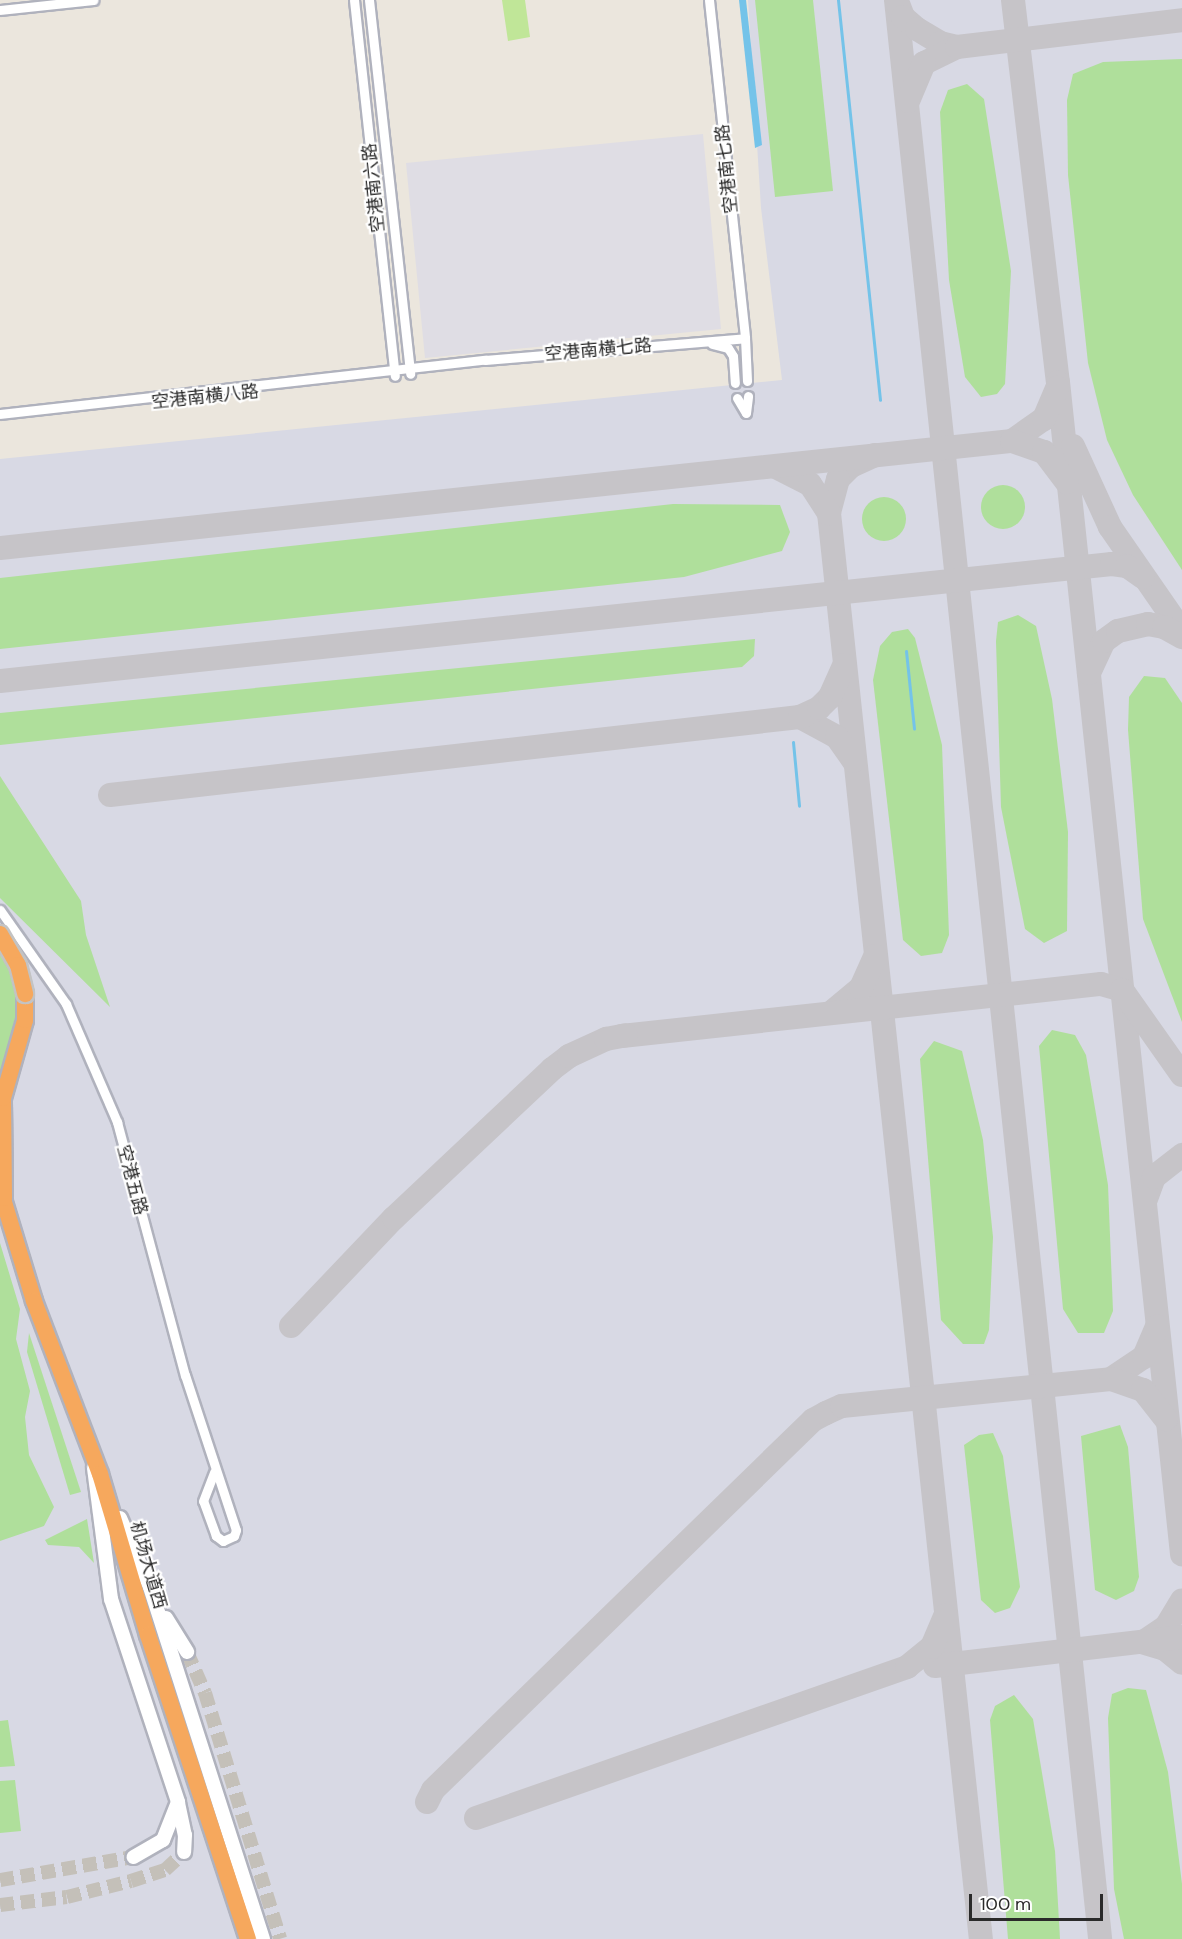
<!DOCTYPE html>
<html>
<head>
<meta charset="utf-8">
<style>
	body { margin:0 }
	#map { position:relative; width:1182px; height:1939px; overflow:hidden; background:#ebe6dd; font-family:"DM Sans","Noto Sans SC",sans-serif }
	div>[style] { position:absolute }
	.industrial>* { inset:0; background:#dfdde4 }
	.airport>* { inset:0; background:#d8d9e4 }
	.green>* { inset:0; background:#afdf9b }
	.round { border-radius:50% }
	.pitch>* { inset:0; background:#c0e698 }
	.water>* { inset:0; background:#74c3e9 }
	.stream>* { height:3px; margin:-1.5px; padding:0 1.5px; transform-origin:1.5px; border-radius:1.5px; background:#74c3e9 }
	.taxiway>* { height:24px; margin:-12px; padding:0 12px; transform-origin:12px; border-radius:12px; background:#c6c4c8 }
	.secondary-tunnel>* { height:14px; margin-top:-7px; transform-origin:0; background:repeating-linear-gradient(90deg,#c4c0b9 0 14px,transparent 0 21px) }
	.roads { filter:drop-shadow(2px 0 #b0b2bd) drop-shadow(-2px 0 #b0b2bd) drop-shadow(0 2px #b0b2bd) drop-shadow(0 -2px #b0b2bd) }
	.street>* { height:9px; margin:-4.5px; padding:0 4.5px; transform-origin:4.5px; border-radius:4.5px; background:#fff }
	.secondary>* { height:14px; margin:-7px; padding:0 7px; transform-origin:7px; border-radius:7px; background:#fff }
	.highway>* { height:16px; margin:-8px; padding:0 8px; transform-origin:8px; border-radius:8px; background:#f6a85d }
	.bridges { filter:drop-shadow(2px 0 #c3c3c3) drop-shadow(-2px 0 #c3c3c3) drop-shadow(0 2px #c3c3c3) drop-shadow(0 -2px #c3c3c3) }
	.highway-bridge>* { height:16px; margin:-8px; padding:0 8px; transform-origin:8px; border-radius:8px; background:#f6a85d }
	span { translate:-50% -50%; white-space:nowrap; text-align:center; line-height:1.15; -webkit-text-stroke:4.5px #fff; paint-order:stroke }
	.street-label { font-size:18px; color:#2a2a2a }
	.scale { position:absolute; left:969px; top:1894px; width:134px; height:27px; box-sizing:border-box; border:3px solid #2a2a2a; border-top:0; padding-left:8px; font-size:18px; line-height:21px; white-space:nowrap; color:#2a2a2a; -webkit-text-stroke:4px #fff; paint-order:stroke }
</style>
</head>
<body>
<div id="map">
	<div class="industrial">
		<div style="clip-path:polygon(703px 134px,721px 329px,425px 358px,406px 163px)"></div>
	</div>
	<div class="airport">
		<div style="clip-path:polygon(748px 0,1182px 0,1182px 1939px,0 1939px,0 459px,782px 380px,761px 208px)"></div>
	</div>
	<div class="green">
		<div style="clip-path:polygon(755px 0,813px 0,833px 191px,775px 197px)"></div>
		<div style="clip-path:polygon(1182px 59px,1182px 570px,1133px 495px,1107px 440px,1088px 363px,1068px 175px,1067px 100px,1073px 74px,1103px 62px)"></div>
		<div style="clip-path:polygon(967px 84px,984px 99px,1011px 271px,1005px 384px,997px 394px,981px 397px,965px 377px,949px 280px,940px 112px,948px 90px)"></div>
		<div class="round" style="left:981px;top:485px;width:44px;height:44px"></div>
		<div class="round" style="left:862px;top:497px;width:44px;height:44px"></div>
		<div style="clip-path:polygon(673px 504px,780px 505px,790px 532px,782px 551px,684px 577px,0 649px,0 578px)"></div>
		<div style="clip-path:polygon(1018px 615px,1036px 626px,1052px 699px,1068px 832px,1067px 931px,1044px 943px,1025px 929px,1001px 807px,996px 641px,998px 622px)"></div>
		<div style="clip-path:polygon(908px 629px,915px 638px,942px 745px,949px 935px,942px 953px,921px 956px,903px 940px,873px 680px,880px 646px,892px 632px)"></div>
		<div style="clip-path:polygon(755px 639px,754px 656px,742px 667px,0 745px,0 713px)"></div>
		<div style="clip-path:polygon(1144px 676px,1165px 678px,1182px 703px,1182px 1022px,1143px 919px,1128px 730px,1129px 697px)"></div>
		<div style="clip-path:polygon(0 776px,81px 901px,86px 935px,110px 1007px,0 898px)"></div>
		<div style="clip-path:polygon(0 944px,18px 985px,18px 1006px,0 1080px)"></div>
		<div style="clip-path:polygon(1052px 1030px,1075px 1035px,1086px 1055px,1108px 1185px,1113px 1311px,1104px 1333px,1078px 1333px,1063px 1309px,1039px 1046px)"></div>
		<div style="clip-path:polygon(934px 1041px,962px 1051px,983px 1140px,993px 1237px,989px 1330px,984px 1344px,963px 1344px,941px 1320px,920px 1059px)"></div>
		<div style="clip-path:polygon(0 1243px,20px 1309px,16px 1339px,30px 1391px,25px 1417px,29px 1455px,54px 1507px,44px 1526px,0 1541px)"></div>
		<div style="clip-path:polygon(29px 1333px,81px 1492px,70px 1495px,27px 1352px)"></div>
		<div style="clip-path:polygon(1120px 1425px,1128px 1447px,1139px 1577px,1134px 1591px,1116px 1600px,1095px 1590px,1081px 1436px)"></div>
		<div style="clip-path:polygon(993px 1433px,1003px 1456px,1020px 1587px,1010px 1608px,995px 1613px,981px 1600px,964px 1445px,979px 1435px)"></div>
		<div style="clip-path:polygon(87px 1519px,94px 1563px,79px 1547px,48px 1545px,45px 1540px)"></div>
		<div style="clip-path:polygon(1128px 1688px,1146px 1690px,1168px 1772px,1182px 1884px,1182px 1939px,1124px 1939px,1114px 1889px,1108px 1718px,1112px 1694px)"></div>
		<div style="clip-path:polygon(1014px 1695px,1033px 1719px,1055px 1851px,1060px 1939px,1008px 1939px,990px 1720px,995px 1706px)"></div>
		<div style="clip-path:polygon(8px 1720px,15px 1766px,0 1767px,0 1721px)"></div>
		<div style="clip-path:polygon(15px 1780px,21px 1831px,0 1833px,0 1781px)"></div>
	</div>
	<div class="pitch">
		<div style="clip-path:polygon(502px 0,525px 0,530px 37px,508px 41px)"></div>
	</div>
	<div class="water">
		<div style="clip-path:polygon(739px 0,746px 0,762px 145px,755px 148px)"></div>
	</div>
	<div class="stream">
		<div style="left:838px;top:0;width:402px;rotate:84deg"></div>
		<div style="left:906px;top:651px;width:78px;rotate:84.1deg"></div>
		<div style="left:793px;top:742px;width:64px;rotate:84.6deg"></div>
	</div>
	<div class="taxiway">
		<div style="left:896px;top:0;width:1950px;rotate:83.99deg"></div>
		<div style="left:1013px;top:0;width:385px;rotate:83.3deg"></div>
		<div style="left:1058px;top:382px;width:1179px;rotate:83.96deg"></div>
		<div style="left:897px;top:1px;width:17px;rotate:69deg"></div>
		<div style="left:903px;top:17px;width:18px;rotate:41deg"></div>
		<div style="left:917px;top:29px;width:27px;rotate:31deg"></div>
		<div style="left:940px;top:43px;width:17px;rotate:13deg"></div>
		<div style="left:957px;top:47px;width:37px;rotate:154deg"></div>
		<div style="left:924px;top:63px;width:41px;rotate:112.8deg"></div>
		<div style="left:957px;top:47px;width:227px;rotate:-6.8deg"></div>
		<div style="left:1012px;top:441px;width:39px;rotate:-35deg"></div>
		<div style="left:1044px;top:419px;width:34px;rotate:-67deg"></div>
		<div style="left:1073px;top:446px;width:89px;rotate:65.4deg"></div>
		<div style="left:1110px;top:527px;width:126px;rotate:55.3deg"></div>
		<div style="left:875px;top:455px;width:26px;rotate:155deg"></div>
		<div style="left:851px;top:466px;width:18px;rotate:135deg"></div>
		<div style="left:838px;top:479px;width:35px;rotate:105deg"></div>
		<div style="left:829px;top:513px;width:1434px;rotate:83.92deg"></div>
		<div style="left:776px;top:467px;width:38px;rotate:27deg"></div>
		<div style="left:810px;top:484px;width:35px;rotate:57deg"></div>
		<div style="left:0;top:548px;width:1018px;rotate:-6.04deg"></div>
		<div style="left:1012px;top:441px;width:34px;rotate:19deg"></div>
		<div style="left:1044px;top:452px;width:38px;rotate:53deg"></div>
		<div style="left:1089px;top:673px;width:35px;rotate:-65deg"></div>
		<div style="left:1104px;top:641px;width:17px;rotate:-36deg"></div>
		<div style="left:1118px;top:631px;width:31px;rotate:-13deg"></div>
		<div style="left:1148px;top:624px;width:16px;rotate:11deg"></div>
		<div style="left:1164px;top:627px;width:21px;rotate:29deg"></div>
		<div style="left:0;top:681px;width:1118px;rotate:-6.01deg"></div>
		<div style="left:1112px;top:564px;width:15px;rotate:8deg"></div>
		<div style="left:1127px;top:566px;width:19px;rotate:35deg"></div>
		<div style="left:800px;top:717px;width:42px;rotate:28.4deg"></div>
		<div style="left:837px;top:737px;width:29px;rotate:55deg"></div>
		<div style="left:110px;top:795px;width:694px;rotate:-6.45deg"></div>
		<div style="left:800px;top:717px;width:21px;rotate:-25deg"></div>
		<div style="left:819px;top:708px;width:16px;rotate:-45deg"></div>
		<div style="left:830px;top:697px;width:35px;rotate:-66deg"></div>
		<div style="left:832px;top:1012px;width:38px;rotate:-40deg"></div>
		<div style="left:861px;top:988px;width:35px;rotate:-66deg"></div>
		<div style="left:622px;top:1036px;width:482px;rotate:-6.2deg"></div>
		<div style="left:1101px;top:984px;width:22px;rotate:16deg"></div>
		<div style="left:1122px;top:990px;width:104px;rotate:54.8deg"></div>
		<div style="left:1146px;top:1199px;width:23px;rotate:-70deg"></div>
		<div style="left:1154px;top:1177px;width:36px;rotate:-38deg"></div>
		<div style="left:291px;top:1326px;width:149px;rotate:-46.4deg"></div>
		<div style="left:394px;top:1218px;width:217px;rotate:-43.3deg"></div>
		<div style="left:552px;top:1069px;width:21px;rotate:-37deg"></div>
		<div style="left:569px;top:1056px;width:41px;rotate:-24.7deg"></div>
		<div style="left:606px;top:1039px;width:20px;rotate:-11deg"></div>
		<div style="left:1111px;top:1379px;width:40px;rotate:-34deg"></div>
		<div style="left:1144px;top:1357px;width:33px;rotate:-67deg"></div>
		<div style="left:1145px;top:1641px;width:25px;rotate:-34deg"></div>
		<div style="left:1166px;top:1627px;width:31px;rotate:-59deg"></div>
		<div style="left:1145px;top:1643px;width:21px;rotate:17deg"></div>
		<div style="left:1165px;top:1649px;width:22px;rotate:39deg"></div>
		<div style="left:935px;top:1666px;width:249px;rotate:-6.7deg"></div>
		<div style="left:427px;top:1802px;width:13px;rotate:-63deg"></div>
		<div style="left:433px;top:1790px;width:530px;rotate:-44.24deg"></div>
		<div style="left:813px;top:1420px;width:15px;rotate:-28deg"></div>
		<div style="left:826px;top:1413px;width:17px;rotate:-24deg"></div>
		<div style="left:842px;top:1406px;width:270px;rotate:-5.7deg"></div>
		<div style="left:1111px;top:1379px;width:34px;rotate:19deg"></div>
		<div style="left:1143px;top:1390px;width:37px;rotate:52deg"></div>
		<div style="left:476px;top:1818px;width:457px;rotate:-19.3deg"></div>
		<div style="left:907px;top:1667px;width:32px;rotate:-39deg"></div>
		<div style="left:932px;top:1647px;width:34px;rotate:-67deg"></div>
	</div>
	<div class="secondary-tunnel">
		<div style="left:187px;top:1652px;width:45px;rotate:66.3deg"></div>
		<div style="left:205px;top:1693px;width:257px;rotate:73deg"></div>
		<div style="left:0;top:1880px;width:135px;rotate:-9.8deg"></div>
		<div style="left:0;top:1905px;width:67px;rotate:-6.8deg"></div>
		<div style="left:67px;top:1897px;width:66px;rotate:-14deg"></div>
		<div style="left:131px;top:1881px;width:36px;rotate:-18deg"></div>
		<div style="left:165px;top:1870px;width:26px;rotate:-43deg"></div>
	</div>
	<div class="roads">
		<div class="street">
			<div style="left:354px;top:0;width:378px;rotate:83.8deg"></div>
			<div style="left:369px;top:0;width:376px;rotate:83.7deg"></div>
			<div style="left:709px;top:0;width:340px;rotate:83.9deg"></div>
			<div style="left:0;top:10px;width:94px;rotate:-6.1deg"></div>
			<div style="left:712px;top:344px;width:16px;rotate:14deg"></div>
			<div style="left:728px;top:348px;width:9px;rotate:58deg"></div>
			<div style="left:733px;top:356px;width:27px;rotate:86deg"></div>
			<div style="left:737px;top:398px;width:17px;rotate:59deg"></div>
			<div style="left:746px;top:413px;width:17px;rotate:-83deg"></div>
			<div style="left:0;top:414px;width:488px;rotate:-6.4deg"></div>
			<div style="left:485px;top:360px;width:261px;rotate:-4.8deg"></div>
			<div style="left:745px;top:338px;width:43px;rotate:87.3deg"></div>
			<div style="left:0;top:910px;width:115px;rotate:54.9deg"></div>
			<div style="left:66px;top:1004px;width:129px;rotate:66.6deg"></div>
			<div style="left:117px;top:1122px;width:262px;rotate:75deg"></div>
			<div style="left:185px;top:1375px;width:163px;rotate:71.8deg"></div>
			<div style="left:236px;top:1530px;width:6px;rotate:108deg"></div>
			<div style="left:234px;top:1536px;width:12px;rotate:156deg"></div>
			<div style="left:223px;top:1541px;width:9px;rotate:-144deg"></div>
			<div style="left:216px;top:1536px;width:37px;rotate:-110deg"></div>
			<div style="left:203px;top:1501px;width:31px;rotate:-69deg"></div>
		</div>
		<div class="secondary">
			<div style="left:94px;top:1468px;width:132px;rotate:82.6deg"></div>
			<div style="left:111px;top:1599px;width:214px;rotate:71.7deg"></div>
			<div style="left:178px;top:1802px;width:41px;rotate:111.5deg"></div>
			<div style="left:163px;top:1840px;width:34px;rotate:150deg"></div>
			<div style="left:120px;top:1518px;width:75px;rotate:66.5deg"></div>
			<div style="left:150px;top:1587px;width:370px;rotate:72.2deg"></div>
			<div style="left:166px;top:1618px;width:40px;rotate:58deg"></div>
			<div style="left:178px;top:1803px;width:33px;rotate:78deg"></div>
			<div style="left:185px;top:1835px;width:17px;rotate:93deg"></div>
		</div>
		<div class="highway">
			<div style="left:0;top:1189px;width:117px;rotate:73.1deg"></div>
			<div style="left:34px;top:1301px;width:185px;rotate:69.1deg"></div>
			<div style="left:100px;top:1474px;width:168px;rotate:73.4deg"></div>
			<div style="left:148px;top:1635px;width:320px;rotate:71.8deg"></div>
			<div style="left:4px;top:1198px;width:100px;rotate:-90.6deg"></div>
			<div style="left:3px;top:1098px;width:81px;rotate:-74.2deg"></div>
			<div style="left:25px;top:1020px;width:26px;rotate:-90deg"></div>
		</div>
	</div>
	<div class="bridges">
		<div class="highway-bridge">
			<div style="left:0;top:934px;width:36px;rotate:60deg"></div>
			<div style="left:18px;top:965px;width:30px;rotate:76deg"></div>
		</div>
	</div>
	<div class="street-label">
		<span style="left:727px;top:169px;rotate:-96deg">空港南七路</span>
		<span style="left:374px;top:188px;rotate:-96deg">空港南六路</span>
		<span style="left:598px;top:350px;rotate:-5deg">空港南横七路</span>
		<span style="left:205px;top:397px;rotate:-6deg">空港南横八路</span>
		<span style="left:132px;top:1180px;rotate:75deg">空港五路</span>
		<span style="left:148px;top:1565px;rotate:74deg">机场大道西</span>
	</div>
	<div class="scale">100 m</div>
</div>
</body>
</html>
